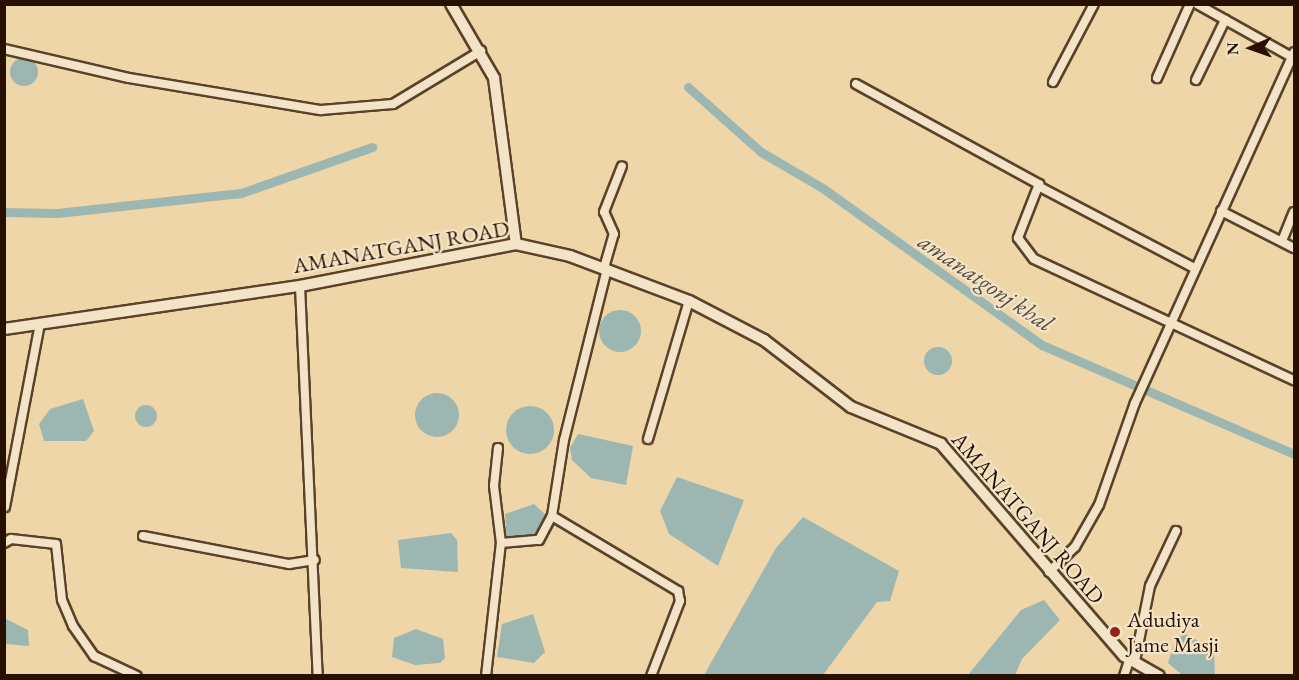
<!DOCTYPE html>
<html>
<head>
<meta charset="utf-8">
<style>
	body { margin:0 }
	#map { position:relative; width:1299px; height:680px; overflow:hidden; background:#eed6a9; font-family:"EB Garamond",serif }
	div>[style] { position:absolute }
	.water>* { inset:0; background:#9cb7b1 }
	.round { border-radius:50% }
	.canal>* { height:9px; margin:-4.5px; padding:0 4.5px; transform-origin:4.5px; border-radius:4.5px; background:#9cb7b1 }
	.roads { filter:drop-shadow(2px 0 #5a422a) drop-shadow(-2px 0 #5a422a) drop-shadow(0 2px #5a422a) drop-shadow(0 -2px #5a422a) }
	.street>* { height:8px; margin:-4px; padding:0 4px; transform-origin:4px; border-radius:4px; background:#f4e4c7 }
	.secondary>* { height:10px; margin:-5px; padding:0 5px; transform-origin:5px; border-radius:5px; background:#f4e4c7 }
	.dots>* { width:16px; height:16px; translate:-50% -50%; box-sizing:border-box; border:3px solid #f4e4c7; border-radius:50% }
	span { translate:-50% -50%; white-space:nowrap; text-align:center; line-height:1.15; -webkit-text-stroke:4.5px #f4e4c7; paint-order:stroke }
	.street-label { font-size:22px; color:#281000 }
	.poi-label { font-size:22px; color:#281000 }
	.left { translate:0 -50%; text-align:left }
	.water-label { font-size:24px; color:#514a3e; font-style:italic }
	.frame { position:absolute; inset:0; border:6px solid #281000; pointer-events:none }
	.north { position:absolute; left:1221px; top:18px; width:60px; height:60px; -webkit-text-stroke:4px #f4e4c7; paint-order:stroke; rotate:268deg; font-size:16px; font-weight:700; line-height:24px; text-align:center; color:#281000 }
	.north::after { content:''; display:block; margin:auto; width:21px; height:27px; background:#281000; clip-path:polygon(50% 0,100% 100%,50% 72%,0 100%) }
</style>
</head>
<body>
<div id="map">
	<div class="water">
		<div class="round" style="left:10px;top:58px;width:28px;height:28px"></div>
		<div class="round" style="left:599px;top:310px;width:42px;height:42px"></div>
		<div class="round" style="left:924px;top:347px;width:28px;height:28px"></div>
		<div class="round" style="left:415px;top:393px;width:44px;height:44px"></div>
		<div style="clip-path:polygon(83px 399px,94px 431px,86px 441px,44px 441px,39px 424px,50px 409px)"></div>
		<div class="round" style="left:135px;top:405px;width:22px;height:22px"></div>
		<div class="round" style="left:506px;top:406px;width:48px;height:48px"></div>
		<div style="clip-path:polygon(578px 434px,633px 446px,626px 485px,591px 478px,572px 460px,570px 448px)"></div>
		<div style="clip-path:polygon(677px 477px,744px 500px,718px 566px,669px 534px,660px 511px)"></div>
		<div style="clip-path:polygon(534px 504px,546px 515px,539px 536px,507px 541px,505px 514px)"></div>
		<div style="clip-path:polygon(803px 517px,899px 571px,890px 601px,877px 602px,823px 675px,704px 675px,776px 548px)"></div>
		<div style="clip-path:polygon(451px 533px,457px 540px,458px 572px,401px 568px,398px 540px)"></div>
		<div style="clip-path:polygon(1044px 600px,1060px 620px,1022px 659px,1015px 675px,968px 675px,1021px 610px)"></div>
		<div style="clip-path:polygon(533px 614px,545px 652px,534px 663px,497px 657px,502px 624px)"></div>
		<div style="clip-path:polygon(4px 618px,28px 630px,29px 646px,5px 644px)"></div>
		<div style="clip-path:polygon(416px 629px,443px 639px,445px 658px,440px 663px,415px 665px,392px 657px,394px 638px)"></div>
		<div style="clip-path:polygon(1185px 634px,1214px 649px,1215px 675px,1182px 675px,1168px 663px,1176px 638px)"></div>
	</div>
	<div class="canal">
		<div style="left:688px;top:87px;width:98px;rotate:41.7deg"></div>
		<div style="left:761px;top:152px;width:73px;rotate:30.4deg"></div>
		<div style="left:824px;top:189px;width:268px;rotate:35.6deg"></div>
		<div style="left:1042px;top:345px;width:275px;rotate:23.4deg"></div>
		<div style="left:4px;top:212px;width:53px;rotate:1.1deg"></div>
		<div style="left:57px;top:213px;width:185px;rotate:-6.2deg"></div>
		<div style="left:241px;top:193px;width:139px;rotate:-19.3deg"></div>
	</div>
	<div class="roads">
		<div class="street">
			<div style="left:1197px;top:4px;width:109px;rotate:29.2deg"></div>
			<div style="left:4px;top:49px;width:128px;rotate:13.1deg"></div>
			<div style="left:129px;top:78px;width:195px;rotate:9.5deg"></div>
			<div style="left:321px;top:110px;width:72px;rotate:-4.8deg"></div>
			<div style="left:393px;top:104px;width:103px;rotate:-31.1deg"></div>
			<div style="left:1157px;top:78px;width:81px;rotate:-66deg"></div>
			<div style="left:1196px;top:80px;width:67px;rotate:-64.2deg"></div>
			<div style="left:1053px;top:82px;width:88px;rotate:-62.3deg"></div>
			<div style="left:856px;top:84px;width:209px;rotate:28.7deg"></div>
			<div style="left:1039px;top:184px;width:58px;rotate:111.3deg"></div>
			<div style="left:1018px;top:238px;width:26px;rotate:53deg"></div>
			<div style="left:1034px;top:259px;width:287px;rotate:25deg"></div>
			<div style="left:1040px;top:187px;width:174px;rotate:27.7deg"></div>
			<div style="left:1221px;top:211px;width:82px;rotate:26.9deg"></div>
			<div style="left:1282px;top:241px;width:31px;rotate:-68deg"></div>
			<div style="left:604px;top:268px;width:35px;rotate:-74deg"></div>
			<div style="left:614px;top:234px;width:24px;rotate:-114deg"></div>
			<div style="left:604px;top:212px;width:49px;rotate:-68.6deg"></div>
			<div style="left:607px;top:269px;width:176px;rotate:104.1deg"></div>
			<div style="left:564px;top:440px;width:77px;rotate:99deg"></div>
			<div style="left:552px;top:516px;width:147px;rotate:30.8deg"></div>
			<div style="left:678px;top:591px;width:10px;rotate:79deg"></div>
			<div style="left:680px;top:601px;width:80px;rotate:111.1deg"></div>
			<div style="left:300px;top:286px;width:390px;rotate:87.4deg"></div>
			<div style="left:648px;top:439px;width:144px;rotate:-73.5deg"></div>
			<div style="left:498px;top:448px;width:38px;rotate:96deg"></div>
			<div style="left:494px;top:486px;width:57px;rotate:83deg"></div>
			<div style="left:501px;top:543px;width:38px;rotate:-5deg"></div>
			<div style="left:539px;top:540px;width:27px;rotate:-62deg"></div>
			<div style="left:5px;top:507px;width:186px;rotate:-79.2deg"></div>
			<div style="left:143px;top:536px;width:149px;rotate:10.9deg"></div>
			<div style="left:289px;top:564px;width:26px;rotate:-9deg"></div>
			<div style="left:4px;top:543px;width:8px;rotate:-30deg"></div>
			<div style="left:11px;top:539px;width:45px;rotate:6.3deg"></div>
			<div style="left:56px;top:544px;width:56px;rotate:83.9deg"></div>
			<div style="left:62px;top:600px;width:28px;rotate:67deg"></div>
			<div style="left:73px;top:626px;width:37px;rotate:55deg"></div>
			<div style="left:94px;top:656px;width:47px;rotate:24.9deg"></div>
			<div style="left:1049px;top:572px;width:36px;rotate:-44deg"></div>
			<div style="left:1075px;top:547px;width:48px;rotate:-60.3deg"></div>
			<div style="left:1099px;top:505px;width:108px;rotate:-70.6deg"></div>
			<div style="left:1135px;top:403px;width:385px;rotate:-65.6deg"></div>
			<div style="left:1135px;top:661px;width:76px;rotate:-78.7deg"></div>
			<div style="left:1150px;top:586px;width:61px;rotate:-64.7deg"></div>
			<div style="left:486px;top:676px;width:134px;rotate:-83.6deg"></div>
			<div style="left:1124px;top:676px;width:19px;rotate:-72deg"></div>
		</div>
		<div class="secondary">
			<div style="left:451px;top:4px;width:86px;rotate:59.8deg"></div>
			<div style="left:494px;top:78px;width:167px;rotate:82.5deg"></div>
			<div style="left:4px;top:329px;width:299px;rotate:-8.3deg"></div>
			<div style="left:300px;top:286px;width:220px;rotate:-11deg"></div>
			<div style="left:516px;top:244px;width:55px;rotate:12.5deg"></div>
			<div style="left:570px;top:256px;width:127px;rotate:20.7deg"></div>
			<div style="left:689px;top:301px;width:85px;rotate:27.5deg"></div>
			<div style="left:764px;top:340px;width:110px;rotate:37.6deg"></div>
			<div style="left:851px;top:407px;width:97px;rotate:22.3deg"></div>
			<div style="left:941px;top:444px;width:280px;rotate:49.2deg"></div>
			<div style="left:1124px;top:656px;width:40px;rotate:29.7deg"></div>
		</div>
	</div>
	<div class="dots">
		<div style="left:1115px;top:632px;background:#8f2418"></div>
	</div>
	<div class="street-label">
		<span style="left:401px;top:247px;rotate:-10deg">AMANATGANJ ROAD</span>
		<span style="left:1028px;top:518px;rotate:49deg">AMANATGANJ ROAD</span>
	</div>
	<div class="poi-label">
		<span class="left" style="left:1127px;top:632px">Adudiya<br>Jame Masji</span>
	</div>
	<div class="water-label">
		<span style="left:986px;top:282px;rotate:34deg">amanatgonj khal</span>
	</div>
	<div class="frame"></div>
	<div class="north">N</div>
</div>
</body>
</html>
